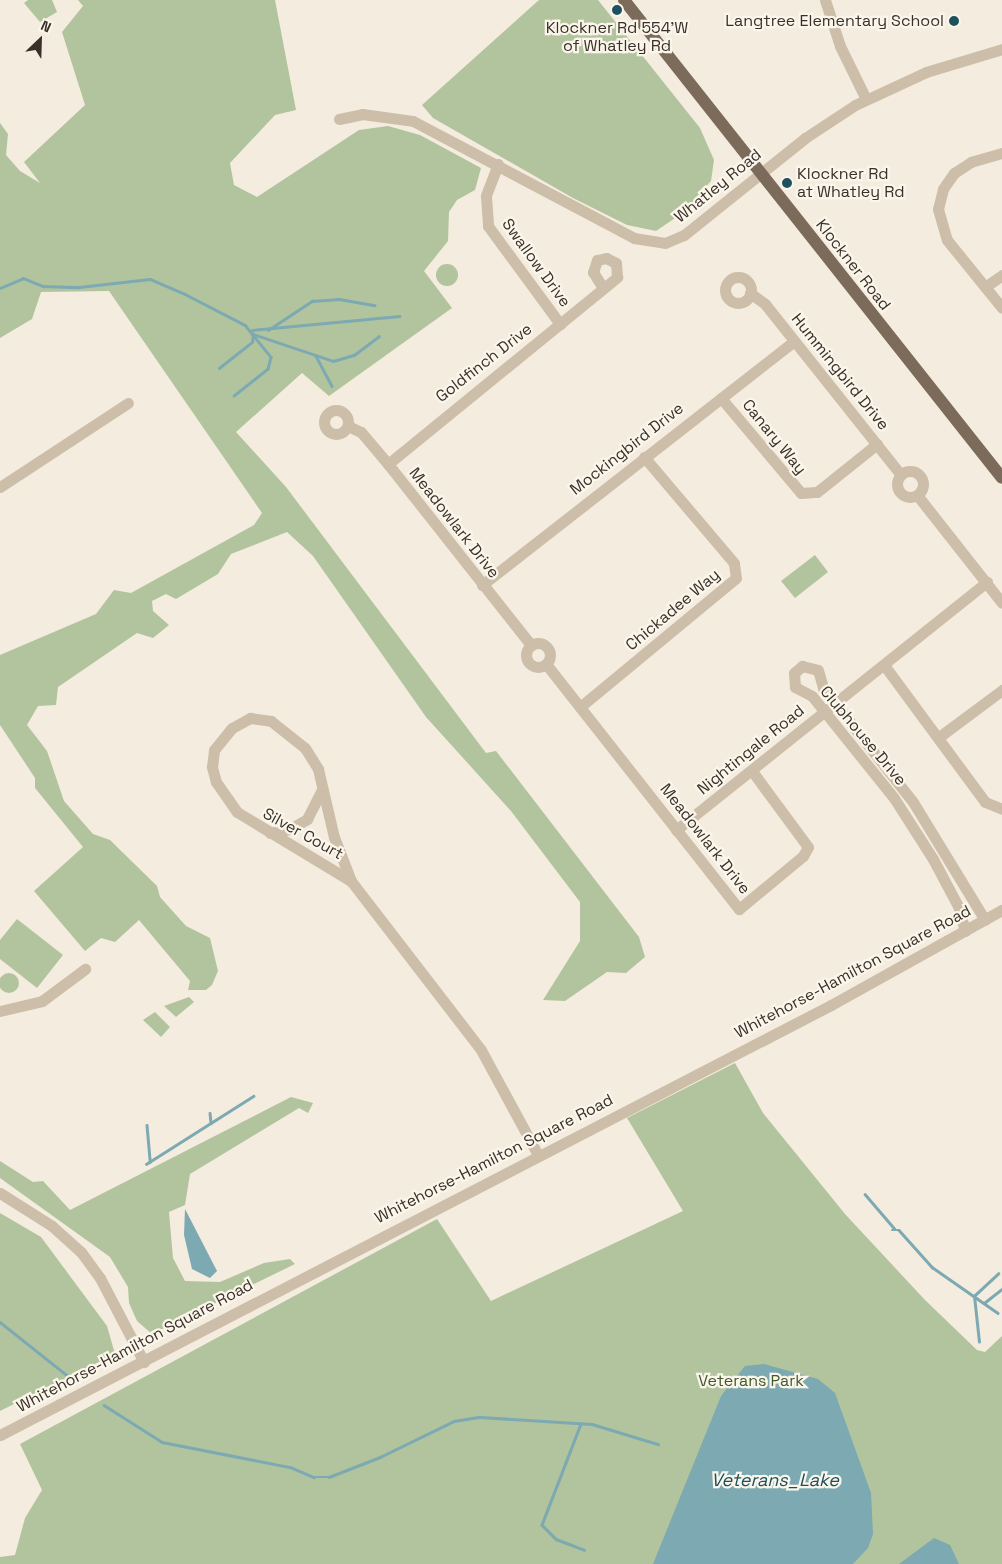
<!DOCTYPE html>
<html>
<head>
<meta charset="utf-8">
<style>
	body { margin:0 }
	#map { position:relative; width:1002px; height:1564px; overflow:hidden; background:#f4ecde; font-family:"Space Grotesk",sans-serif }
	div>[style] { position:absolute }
	.green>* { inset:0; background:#b2c49d }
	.round { border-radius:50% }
	.water>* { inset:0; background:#7ca9b2 }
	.stream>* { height:2.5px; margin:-1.25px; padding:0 1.25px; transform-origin:1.25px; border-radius:1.25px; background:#7ca9b2 }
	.minor>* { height:11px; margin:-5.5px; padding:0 5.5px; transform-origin:5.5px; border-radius:5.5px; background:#cdbea9 }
	.minor>.ring { margin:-5.5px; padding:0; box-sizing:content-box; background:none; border:11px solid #cdbea9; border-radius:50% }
	.major>* { height:12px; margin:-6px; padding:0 6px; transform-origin:6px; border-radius:6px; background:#7c6a5a }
	.dots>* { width:14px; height:14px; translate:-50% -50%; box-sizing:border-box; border:2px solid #fbf6eb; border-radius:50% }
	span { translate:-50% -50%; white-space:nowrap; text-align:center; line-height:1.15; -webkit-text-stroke:4.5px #fbf6eb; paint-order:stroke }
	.poi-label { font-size:16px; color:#3a3029 }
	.right { translate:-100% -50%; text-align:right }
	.left { translate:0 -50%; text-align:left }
	.street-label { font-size:16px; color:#3a3029 }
	.park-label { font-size:16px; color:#43592c }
	.water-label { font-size:18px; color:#1d515d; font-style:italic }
	.north { position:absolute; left:15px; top:15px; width:50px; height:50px; -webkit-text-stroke:4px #fbf6eb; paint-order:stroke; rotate:24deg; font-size:14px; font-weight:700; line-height:20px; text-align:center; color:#3a3029 }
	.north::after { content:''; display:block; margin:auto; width:18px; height:22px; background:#3a3029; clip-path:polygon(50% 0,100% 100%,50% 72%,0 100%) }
</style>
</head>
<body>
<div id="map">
	<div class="green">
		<div style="clip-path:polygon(28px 0,52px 0,57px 12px,40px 22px,24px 3px)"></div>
		<div style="clip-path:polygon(78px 0,275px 0,296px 110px,275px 115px,230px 163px,234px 185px,257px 197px,359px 130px,388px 126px,420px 135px,481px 168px,475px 190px,457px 200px,449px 212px,448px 241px,424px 271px,452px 308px,329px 396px,302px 373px,236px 432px,286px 487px,486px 753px,496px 751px,639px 937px,645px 957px,626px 973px,607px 972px,565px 1001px,543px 1000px,580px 941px,580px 902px,511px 811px,426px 717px,313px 556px,287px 532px,231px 554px,218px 574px,176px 599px,166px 594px,152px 601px,153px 611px,169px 625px,153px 638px,137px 633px,58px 687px,56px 705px,38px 706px,27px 725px,47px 751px,64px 801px,93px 834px,110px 840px,157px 886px,160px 897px,186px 926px,210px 938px,218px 971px,212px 985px,206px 990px,188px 990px,190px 981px,139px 920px,115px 942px,101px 938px,85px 951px,34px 891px,83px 847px,35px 788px,35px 778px,0 725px,0 655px,96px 614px,114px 590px,131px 593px,254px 525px,262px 513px,109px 291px,41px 292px,32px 319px,0 338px,0 123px,8px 134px,6px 155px,20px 171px,40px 183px,24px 162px,85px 105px,62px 32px,83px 6px)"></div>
		<div style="clip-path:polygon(539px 0,598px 0,700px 128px,714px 160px,711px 181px,684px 212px,656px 231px,627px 225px,573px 198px,433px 118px,422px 105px)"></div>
		<div class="round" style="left:436px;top:264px;width:22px;height:22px"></div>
		<div style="clip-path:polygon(815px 555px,828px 572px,795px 598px,781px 581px)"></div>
		<div style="clip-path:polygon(17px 919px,63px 955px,37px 988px,0 959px,0 940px)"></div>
		<div class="round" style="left:-1px;top:973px;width:20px;height:20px"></div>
		<div style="clip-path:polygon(189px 997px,194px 1002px,176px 1017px,164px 1006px)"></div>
		<div style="clip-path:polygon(155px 1012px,170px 1027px,161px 1037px,143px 1020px)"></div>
		<div style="clip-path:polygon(735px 1063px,763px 1113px,845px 1214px,925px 1300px,977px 1350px,985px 1352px,1002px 1336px,1002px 1564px,0 1564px,0 1557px,15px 1555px,25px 1518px,42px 1490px,20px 1444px,437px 1219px,491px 1301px,683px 1211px,627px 1118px)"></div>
		<div style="clip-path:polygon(291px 1097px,313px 1103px,308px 1113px,299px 1108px,190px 1174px,185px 1205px,169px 1212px,173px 1258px,185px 1281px,220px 1282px,264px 1263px,290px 1259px,295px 1264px,152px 1334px,137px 1321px,129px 1303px,128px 1287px,110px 1257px,0 1178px,0 1161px,33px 1182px,43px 1181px,70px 1210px)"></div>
		<div style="clip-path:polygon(0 1213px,41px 1237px,107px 1326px,115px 1354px,0 1411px)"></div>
	</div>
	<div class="water">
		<div style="clip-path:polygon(185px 1209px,217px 1271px,210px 1278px,192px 1269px,184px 1235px)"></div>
		<div style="clip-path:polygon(764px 1364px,818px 1379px,835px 1393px,871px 1493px,873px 1534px,868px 1548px,853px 1564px,653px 1564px,721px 1396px,745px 1366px)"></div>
		<div style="clip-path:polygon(934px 1538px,950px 1545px,959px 1564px,899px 1564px)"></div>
	</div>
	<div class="stream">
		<div style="left:0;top:288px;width:25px;rotate:-23deg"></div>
		<div style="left:23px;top:278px;width:22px;rotate:22deg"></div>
		<div style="left:43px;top:286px;width:36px;rotate:2deg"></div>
		<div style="left:79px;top:287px;width:71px;rotate:-6.4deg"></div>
		<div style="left:150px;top:279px;width:38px;rotate:23deg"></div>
		<div style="left:185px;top:294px;width:68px;rotate:27.3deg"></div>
		<div style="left:245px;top:325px;width:41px;rotate:50.9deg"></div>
		<div style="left:271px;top:357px;width:12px;rotate:104deg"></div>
		<div style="left:268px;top:369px;width:43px;rotate:141.5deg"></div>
		<div style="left:252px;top:330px;width:148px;rotate:-5.4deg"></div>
		<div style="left:268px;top:330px;width:53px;rotate:-33.4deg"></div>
		<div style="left:312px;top:301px;width:27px;rotate:-4deg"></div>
		<div style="left:339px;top:299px;width:36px;rotate:10deg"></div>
		<div style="left:316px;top:356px;width:34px;rotate:62deg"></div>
		<div style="left:219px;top:368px;width:42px;rotate:-38.2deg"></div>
		<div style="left:252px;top:342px;width:8px;rotate:-83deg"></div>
		<div style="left:253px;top:334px;width:84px;rotate:18.6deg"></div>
		<div style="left:333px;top:361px;width:22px;rotate:-16deg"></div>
		<div style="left:354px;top:355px;width:31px;rotate:-37deg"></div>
		<div style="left:210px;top:1113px;width:10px;rotate:84deg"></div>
		<div style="left:147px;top:1125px;width:37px;rotate:85deg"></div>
		<div style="left:146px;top:1164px;width:127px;rotate:-32.4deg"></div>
		<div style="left:865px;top:1194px;width:45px;rotate:49.5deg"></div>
		<div style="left:892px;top:1230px;width:7px"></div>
		<div style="left:899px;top:1230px;width:50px;rotate:48.3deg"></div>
		<div style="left:932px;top:1267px;width:80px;rotate:34.9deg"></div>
		<div style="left:984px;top:1303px;width:23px;rotate:-38deg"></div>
		<div style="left:0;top:1322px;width:87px;rotate:38.5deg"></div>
		<div style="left:979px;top:1342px;width:46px;rotate:-96.2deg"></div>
		<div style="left:974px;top:1296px;width:33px;rotate:-43deg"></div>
		<div style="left:104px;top:1405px;width:69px;rotate:32.5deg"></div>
		<div style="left:162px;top:1442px;width:130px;rotate:11.1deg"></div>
		<div style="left:290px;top:1467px;width:26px;rotate:23deg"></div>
		<div style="left:314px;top:1477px;width:15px"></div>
		<div style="left:329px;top:1477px;width:55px;rotate:-21.4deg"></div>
		<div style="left:380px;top:1457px;width:82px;rotate:-25.9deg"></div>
		<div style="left:454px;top:1421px;width:26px;rotate:-9deg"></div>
		<div style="left:480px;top:1417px;width:112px;rotate:3.6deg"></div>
		<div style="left:592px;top:1424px;width:69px;rotate:16.9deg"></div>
		<div style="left:581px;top:1424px;width:108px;rotate:111.1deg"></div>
		<div style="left:542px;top:1525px;width:20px;rotate:45deg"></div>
		<div style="left:556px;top:1539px;width:30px;rotate:21deg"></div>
	</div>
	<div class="minor">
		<div style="left:825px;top:0;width:48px;rotate:71.9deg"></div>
		<div style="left:840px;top:46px;width:59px;rotate:63.9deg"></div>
		<div style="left:339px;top:119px;width:24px;rotate:-12deg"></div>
		<div style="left:362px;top:114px;width:51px;rotate:7.8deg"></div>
		<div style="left:413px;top:121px;width:250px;rotate:27.9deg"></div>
		<div style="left:634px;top:238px;width:31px;rotate:9deg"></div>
		<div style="left:665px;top:243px;width:21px;rotate:-23deg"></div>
		<div style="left:684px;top:235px;width:155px;rotate:-38.7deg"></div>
		<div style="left:805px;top:138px;width:60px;rotate:-33.4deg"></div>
		<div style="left:855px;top:105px;width:78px;rotate:-24.9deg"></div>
		<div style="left:926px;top:72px;width:79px;rotate:-16.8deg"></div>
		<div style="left:1002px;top:153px;width:32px;rotate:164deg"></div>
		<div style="left:971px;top:162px;width:20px;rotate:147deg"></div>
		<div style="left:954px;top:173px;width:19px;rotate:125deg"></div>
		<div style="left:943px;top:189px;width:21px;rotate:104deg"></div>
		<div style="left:938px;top:209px;width:32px;rotate:74deg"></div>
		<div style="left:947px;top:240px;width:87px;rotate:51deg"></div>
		<div style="left:498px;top:164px;width:34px;rotate:111deg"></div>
		<div style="left:486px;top:196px;width:30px;rotate:86deg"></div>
		<div style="left:488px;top:226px;width:122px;rotate:53.7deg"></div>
		<div class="ring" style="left:725px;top:277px;width:15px;height:15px"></div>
		<div style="left:985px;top:287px;width:21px;rotate:-35deg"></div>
		<div style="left:750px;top:293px;width:19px;rotate:36deg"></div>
		<div style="left:765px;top:304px;width:218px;rotate:51.5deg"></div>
		<div style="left:721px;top:398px;width:124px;rotate:49.9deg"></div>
		<div style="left:801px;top:493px;width:16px;rotate:-4deg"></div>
		<div style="left:817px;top:492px;width:77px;rotate:-38.7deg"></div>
		<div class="ring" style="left:324px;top:410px;width:13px;height:13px"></div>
		<div style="left:348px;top:426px;width:14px;rotate:25deg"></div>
		<div style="left:361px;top:432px;width:42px;rotate:49.8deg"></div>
		<div style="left:388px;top:464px;width:231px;rotate:51.7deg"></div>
		<div style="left:388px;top:464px;width:296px;rotate:-39.2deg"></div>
		<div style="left:617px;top:277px;width:14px;rotate:-94deg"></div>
		<div style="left:616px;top:263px;width:11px;rotate:-153deg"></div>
		<div style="left:606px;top:258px;width:9px;rotate:167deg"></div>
		<div style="left:597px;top:260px;width:13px;rotate:108deg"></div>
		<div style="left:593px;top:272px;width:19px;rotate:58deg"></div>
		<div class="ring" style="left:897px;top:471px;width:15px;height:15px"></div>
		<div style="left:0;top:487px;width:153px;rotate:-33.3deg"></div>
		<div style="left:917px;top:495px;width:137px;rotate:51.8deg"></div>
		<div style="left:482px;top:585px;width:396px;rotate:-38deg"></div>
		<div class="ring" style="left:526px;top:643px;width:13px;height:13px"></div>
		<div style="left:546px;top:664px;width:312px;rotate:51.8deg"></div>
		<div style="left:739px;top:909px;width:83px;rotate:-39.6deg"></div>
		<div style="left:803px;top:856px;width:10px;rotate:-61deg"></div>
		<div style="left:808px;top:847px;width:94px;rotate:-126.4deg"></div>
		<div style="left:884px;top:665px;width:170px;rotate:53.6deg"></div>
		<div style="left:985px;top:802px;width:18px;rotate:22deg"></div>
		<div style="left:580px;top:707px;width:202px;rotate:-39.6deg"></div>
		<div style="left:736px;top:578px;width:15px;rotate:-98deg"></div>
		<div style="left:734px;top:563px;width:139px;rotate:-130.3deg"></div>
		<div style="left:939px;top:737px;width:79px;rotate:-36.7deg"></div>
		<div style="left:676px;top:830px;width:398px;rotate:-38.6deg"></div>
		<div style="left:270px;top:833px;width:20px;rotate:-11deg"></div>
		<div style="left:290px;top:829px;width:20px;rotate:-30deg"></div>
		<div style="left:307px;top:819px;width:34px;rotate:-63deg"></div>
		<div style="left:351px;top:881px;width:133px;rotate:-148.8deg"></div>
		<div style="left:237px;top:812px;width:37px;rotate:-125deg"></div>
		<div style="left:216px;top:782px;width:16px;rotate:-105deg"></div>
		<div style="left:212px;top:767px;width:17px;rotate:-83deg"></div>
		<div style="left:214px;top:750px;width:28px;rotate:-51deg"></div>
		<div style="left:232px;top:728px;width:21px;rotate:-29deg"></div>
		<div style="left:250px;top:718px;width:21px;rotate:8deg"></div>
		<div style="left:271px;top:721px;width:43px;rotate:38.5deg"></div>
		<div style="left:305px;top:748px;width:25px;rotate:58deg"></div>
		<div style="left:318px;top:769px;width:70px;rotate:76.8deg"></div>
		<div style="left:334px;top:837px;width:47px;rotate:68.9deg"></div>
		<div style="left:351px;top:881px;width:213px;rotate:52.4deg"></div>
		<div style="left:481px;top:1050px;width:119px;rotate:61.5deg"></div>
		<div style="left:965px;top:931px;width:24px;rotate:-105deg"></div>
		<div style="left:959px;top:908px;width:55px;rotate:-118deg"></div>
		<div style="left:933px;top:859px;width:72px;rotate:-122.6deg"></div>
		<div style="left:894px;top:798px;width:131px;rotate:-128.8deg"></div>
		<div style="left:812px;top:696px;width:19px;rotate:-152deg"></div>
		<div style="left:795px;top:687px;width:14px;rotate:-94deg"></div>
		<div style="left:794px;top:673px;width:11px;rotate:-41deg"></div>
		<div style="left:802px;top:666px;width:16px;rotate:14deg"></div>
		<div style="left:818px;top:670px;width:19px;rotate:74deg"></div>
		<div style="left:823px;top:688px;width:145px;rotate:51.7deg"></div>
		<div style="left:913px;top:802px;width:138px;rotate:58.6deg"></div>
		<div style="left:0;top:1011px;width:43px;rotate:-13.4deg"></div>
		<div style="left:42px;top:1001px;width:54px;rotate:-36.7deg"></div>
		<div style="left:0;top:1193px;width:62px;rotate:32.4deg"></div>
		<div style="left:52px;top:1226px;width:39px;rotate:42deg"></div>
		<div style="left:81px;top:1252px;width:32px;rotate:54deg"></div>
		<div style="left:100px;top:1278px;width:95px;rotate:62.4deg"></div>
		<div style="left:0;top:1435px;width:936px;rotate:-27.36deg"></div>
		<div style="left:831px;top:1005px;width:196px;rotate:-29.1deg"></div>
	</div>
	<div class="major">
		<div style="left:624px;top:0;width:609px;rotate:51.66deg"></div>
	</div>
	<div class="dots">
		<div style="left:617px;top:10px;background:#1d515d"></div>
		<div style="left:954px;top:21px;background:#1d515d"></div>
		<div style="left:787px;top:183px;background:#1d515d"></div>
	</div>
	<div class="poi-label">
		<span class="right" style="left:944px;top:21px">Langtree Elementary School</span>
		<span style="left:617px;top:37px">Klockner Rd 554'W<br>of Whatley Rd</span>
		<span class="left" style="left:797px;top:183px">Klockner Rd<br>at Whatley Rd</span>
	</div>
	<div class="street-label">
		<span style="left:718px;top:186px;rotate:-39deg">Whatley Road</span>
		<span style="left:536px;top:263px;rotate:54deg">Swallow Drive</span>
		<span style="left:853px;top:265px;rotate:52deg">Klockner Road</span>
		<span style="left:484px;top:363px;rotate:-38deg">Goldfinch Drive</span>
		<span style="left:840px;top:372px;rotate:51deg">Hummingbird Drive</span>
		<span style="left:774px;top:437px;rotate:51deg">Canary Way</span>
		<span style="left:627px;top:449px;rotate:-38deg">Mockingbird Drive</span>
		<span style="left:454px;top:523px;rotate:52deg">Meadowlark Drive</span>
		<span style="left:673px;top:610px;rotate:-40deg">Chickadee Way</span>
		<span style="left:863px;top:736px;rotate:50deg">Clubhouse Drive</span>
		<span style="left:751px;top:750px;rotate:-39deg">Nightingale Road</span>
		<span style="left:303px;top:834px;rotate:29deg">Silver Court</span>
		<span style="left:705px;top:839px;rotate:52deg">Meadowlark Drive</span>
		<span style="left:853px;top:972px;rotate:-28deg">Whitehorse-Hamilton Square Road</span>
		<span style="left:494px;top:1159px;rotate:-27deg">Whitehorse-Hamilton Square Road</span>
		<span style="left:135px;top:1346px;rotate:-28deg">Whitehorse-Hamilton Square Road</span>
	</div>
	<div class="park-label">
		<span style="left:751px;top:1381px">Veterans Park</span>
	</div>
	<div class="water-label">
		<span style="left:775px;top:1480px">Veterans_Lake</span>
	</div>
	<div class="north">N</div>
</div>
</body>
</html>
